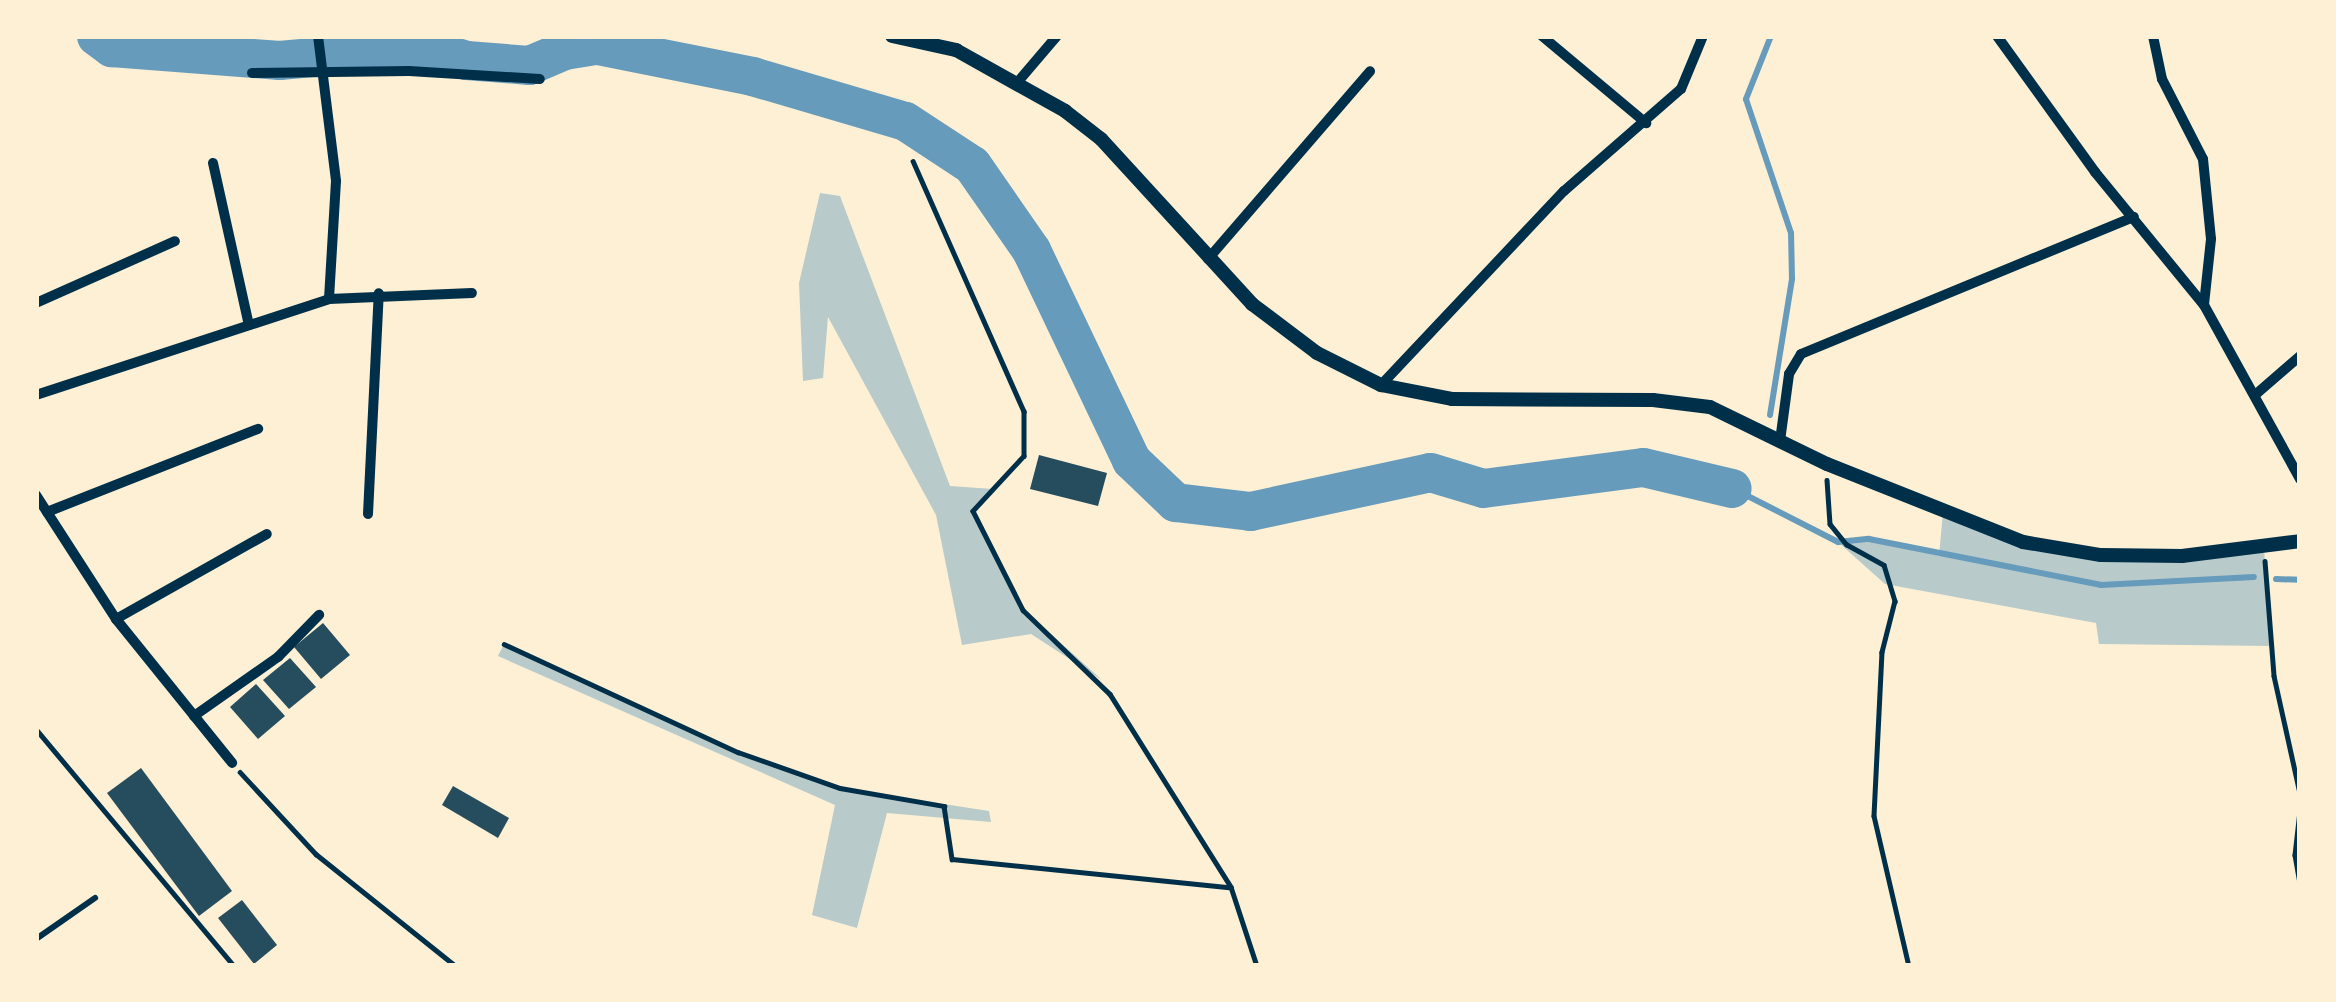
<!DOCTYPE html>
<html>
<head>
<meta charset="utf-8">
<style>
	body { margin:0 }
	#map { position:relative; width:2336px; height:1002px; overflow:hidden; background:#fdf0d5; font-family:"Work Sans",sans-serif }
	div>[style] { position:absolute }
	.green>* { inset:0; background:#b9caca }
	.stream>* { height:6px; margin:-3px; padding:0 3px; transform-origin:3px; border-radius:3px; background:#669bbc }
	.river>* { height:39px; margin:-19.5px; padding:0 19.5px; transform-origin:19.5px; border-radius:19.5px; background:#669bbc }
	.building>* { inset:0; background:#264d5e }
	.path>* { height:4.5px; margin:-2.25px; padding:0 2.25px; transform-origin:2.25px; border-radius:2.25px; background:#003049 }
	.service>* { height:6px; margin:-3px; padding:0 3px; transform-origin:3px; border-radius:3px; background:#003049 }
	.minor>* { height:10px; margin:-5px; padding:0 5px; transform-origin:5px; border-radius:5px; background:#003049 }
	.tertiary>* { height:14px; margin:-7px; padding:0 7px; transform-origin:7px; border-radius:7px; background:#003049 }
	span { translate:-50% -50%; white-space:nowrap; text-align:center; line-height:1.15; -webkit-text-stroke:9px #fdf0d5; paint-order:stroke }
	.frame { position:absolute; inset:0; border:39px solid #fdf0d5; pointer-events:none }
</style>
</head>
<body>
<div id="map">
	<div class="green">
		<div style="clip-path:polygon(820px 193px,840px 196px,950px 486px,993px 489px,973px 511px,1023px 609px,1102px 680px,1031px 634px,962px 645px,936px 515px,828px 317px,823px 378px,803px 381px,799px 283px)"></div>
		<div style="clip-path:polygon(1943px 512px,2023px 542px,2101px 555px,2264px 550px,2272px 646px,2099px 644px,2096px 623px,1885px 584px,1838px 542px,1869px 539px,1939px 556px)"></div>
		<div style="clip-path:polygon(504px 644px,738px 752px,840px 788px,989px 811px,991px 822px,887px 813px,857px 928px,812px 915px,835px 805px,498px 656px)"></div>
	</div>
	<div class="stream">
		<div style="left:1770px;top:415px;width:138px;rotate:-80.8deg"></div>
		<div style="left:1792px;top:279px;width:46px;rotate:-91.2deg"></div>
		<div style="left:1791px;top:233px;width:141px;rotate:-108.6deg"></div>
		<div style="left:1746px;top:99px;width:68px;rotate:-68.4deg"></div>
		<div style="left:1732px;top:488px;width:119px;rotate:27deg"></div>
		<div style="left:1838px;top:542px;width:31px;rotate:-6deg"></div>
		<div style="left:1869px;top:539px;width:237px;rotate:11.2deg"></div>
		<div style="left:2101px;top:585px;width:153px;rotate:-3deg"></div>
		<div style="left:2276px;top:579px;width:24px;rotate:2deg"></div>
	</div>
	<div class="river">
		<div style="left:96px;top:36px;width:19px;rotate:36deg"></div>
		<div style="left:111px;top:47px;width:169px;rotate:4.4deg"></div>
		<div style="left:279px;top:60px;width:145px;rotate:-5.2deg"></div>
		<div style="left:423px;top:47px;width:45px;rotate:16.8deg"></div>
		<div style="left:466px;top:60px;width:63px;rotate:4.5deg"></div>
		<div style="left:529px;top:65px;width:38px;rotate:-23deg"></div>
		<div style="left:564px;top:50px;width:33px;rotate:-9deg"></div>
		<div style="left:597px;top:45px;width:158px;rotate:11.3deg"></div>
		<div style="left:752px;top:76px;width:159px;rotate:16.4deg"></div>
		<div style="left:905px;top:121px;width:80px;rotate:33.3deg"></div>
		<div style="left:972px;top:165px;width:103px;rotate:55.2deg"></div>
		<div style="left:1031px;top:250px;width:233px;rotate:64.5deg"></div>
		<div style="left:1131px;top:460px;width:61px;rotate:43.7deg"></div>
		<div style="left:1175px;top:502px;width:76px;rotate:6.8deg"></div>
		<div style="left:1250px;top:511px;width:184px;rotate:-12.2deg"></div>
		<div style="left:1430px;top:472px;width:55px;rotate:16.8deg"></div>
		<div style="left:1483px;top:488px;width:161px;rotate:-7.5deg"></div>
		<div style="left:1643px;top:467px;width:91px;rotate:13.3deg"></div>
	</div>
	<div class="building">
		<div style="clip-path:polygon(1039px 455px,1107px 473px,1098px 506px,1030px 489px)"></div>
		<div style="clip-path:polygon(323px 623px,350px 655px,321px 679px,294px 647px)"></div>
		<div style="clip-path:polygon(290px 658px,316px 687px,289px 709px,263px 680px)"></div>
		<div style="clip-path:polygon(256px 684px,285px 716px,258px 739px,230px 707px)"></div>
		<div style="clip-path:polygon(141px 768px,232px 891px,199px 916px,107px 793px)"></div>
		<div style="clip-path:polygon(453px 786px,509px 818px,498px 838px,442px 805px)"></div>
		<div style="clip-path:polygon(242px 900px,277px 945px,254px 964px,218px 918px)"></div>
	</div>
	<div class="path">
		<div style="left:913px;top:161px;width:274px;rotate:66.1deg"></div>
		<div style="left:1024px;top:411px;width:45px;rotate:90deg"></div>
		<div style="left:1024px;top:456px;width:75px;rotate:132.8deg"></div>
		<div style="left:973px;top:511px;width:111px;rotate:63.2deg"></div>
		<div style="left:1023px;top:610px;width:121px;rotate:44deg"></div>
		<div style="left:1110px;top:694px;width:228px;rotate:57.9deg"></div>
		<div style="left:1231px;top:887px;width:83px;rotate:71.8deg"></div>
		<div style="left:1827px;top:480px;width:44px;rotate:86.1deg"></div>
		<div style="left:1830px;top:524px;width:26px;rotate:51deg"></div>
		<div style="left:1846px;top:544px;width:43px;rotate:28.9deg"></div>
		<div style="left:1884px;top:565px;width:38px;rotate:73deg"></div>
		<div style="left:1895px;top:601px;width:53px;rotate:104.3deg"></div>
		<div style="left:1882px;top:652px;width:164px;rotate:92.8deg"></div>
		<div style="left:1874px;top:816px;width:154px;rotate:76.9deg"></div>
		<div style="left:2265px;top:561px;width:115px;rotate:85.5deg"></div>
		<div style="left:2274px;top:676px;width:120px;rotate:77.5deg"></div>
		<div style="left:504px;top:644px;width:258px;rotate:24.8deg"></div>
		<div style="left:738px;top:752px;width:108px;rotate:19.4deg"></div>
		<div style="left:840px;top:788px;width:106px;rotate:9.8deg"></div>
		<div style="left:944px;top:806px;width:54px;rotate:81.4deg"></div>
		<div style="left:952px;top:859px;width:278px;rotate:5.8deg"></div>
		<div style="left:36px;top:729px;width:309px;rotate:50.1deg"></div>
		<div style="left:240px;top:772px;width:112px;rotate:47.2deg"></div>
		<div style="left:316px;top:854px;width:179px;rotate:38.7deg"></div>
		<div style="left:2300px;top:811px;width:44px;rotate:96.5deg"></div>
		<div style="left:2295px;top:855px;width:29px;rotate:80deg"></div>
	</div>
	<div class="service">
		<div style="left:36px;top:939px;width:72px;rotate:-34.8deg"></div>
	</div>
	<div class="minor">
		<div style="left:318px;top:36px;width:146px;rotate:82.9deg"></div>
		<div style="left:336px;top:181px;width:118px;rotate:93.4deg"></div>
		<div style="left:1542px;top:36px;width:136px;rotate:39.9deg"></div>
		<div style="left:1997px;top:36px;width:168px;rotate:54.2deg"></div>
		<div style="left:2095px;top:172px;width:172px;rotate:50.7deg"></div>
		<div style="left:2204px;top:305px;width:199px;rotate:61.1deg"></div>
		<div style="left:2153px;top:36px;width:44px;rotate:78.2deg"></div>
		<div style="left:2162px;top:79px;width:90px;rotate:62.9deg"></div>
		<div style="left:2203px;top:159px;width:80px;rotate:84.3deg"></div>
		<div style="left:2211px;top:239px;width:66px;rotate:96.1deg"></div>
		<div style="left:252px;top:73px;width:157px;rotate:-0.7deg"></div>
		<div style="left:409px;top:71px;width:131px;rotate:3.5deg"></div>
		<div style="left:1016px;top:84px;width:63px;rotate:-49.5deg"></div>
		<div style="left:213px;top:163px;width:166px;rotate:77.5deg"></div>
		<div style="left:1208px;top:259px;width:248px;rotate:-49.2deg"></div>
		<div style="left:36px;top:303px;width:152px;rotate:-24deg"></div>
		<div style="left:1381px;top:385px;width:267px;rotate:-46.7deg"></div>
		<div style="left:1564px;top:191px;width:155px;rotate:-41.1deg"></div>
		<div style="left:1681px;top:89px;width:57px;rotate:-67.5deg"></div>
		<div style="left:36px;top:395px;width:308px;rotate:-18.1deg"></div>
		<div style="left:329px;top:299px;width:143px;rotate:-2.4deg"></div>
		<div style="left:2255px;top:395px;width:60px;rotate:-40.9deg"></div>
		<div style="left:1780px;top:441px;width:68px;rotate:-82.3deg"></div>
		<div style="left:1789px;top:374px;width:23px;rotate:-59deg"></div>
		<div style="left:1801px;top:354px;width:360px;rotate:-22.4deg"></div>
		<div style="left:36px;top:495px;width:148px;rotate:57.2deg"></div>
		<div style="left:116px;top:619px;width:185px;rotate:51.1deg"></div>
		<div style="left:47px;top:512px;width:227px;rotate:-21.5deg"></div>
		<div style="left:368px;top:514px;width:221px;rotate:-87.2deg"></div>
		<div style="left:116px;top:619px;width:173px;rotate:-29.4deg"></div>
		<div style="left:194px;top:716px;width:103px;rotate:-35.1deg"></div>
		<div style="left:278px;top:657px;width:59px;rotate:-45.7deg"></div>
	</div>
	<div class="tertiary">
		<div style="left:892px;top:36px;width:66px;rotate:12.3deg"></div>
		<div style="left:956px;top:50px;width:125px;rotate:29.2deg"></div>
		<div style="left:1065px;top:111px;width:46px;rotate:37.9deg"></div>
		<div style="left:1101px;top:139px;width:224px;rotate:47.5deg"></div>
		<div style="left:1252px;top:304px;width:81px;rotate:37deg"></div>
		<div style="left:1317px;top:353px;width:72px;rotate:26.6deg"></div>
		<div style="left:1381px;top:385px;width:72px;rotate:11.2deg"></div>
		<div style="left:1452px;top:399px;width:201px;rotate:0.3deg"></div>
		<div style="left:1653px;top:400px;width:57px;rotate:7deg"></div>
		<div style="left:1710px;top:407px;width:130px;rotate:26deg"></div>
		<div style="left:1827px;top:464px;width:211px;rotate:21.7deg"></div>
		<div style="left:2023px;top:542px;width:79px;rotate:9.5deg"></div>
		<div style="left:2101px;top:555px;width:81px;rotate:0.7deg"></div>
		<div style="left:2182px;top:556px;width:119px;rotate:-7.2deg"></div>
	</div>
	<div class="frame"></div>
</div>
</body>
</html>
